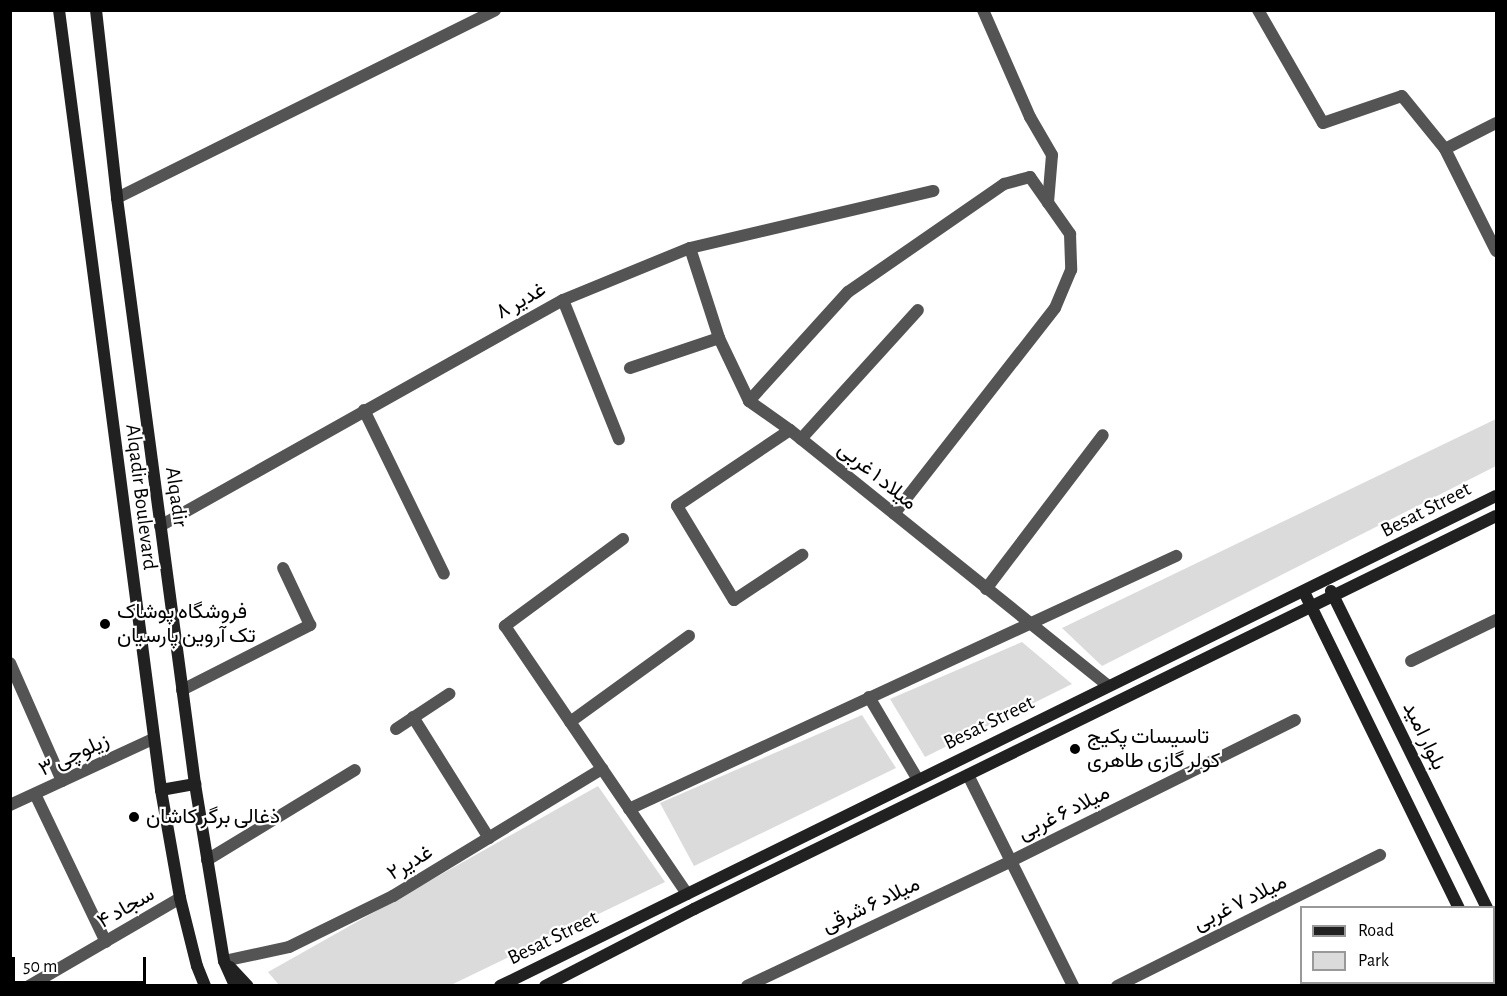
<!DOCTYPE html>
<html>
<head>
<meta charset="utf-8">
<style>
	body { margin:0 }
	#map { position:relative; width:1507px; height:996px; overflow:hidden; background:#fff; font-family:"Alegreya Sans",Vazirmatn,sans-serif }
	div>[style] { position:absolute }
	.green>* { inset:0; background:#dbdbdb }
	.street>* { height:12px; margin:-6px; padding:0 6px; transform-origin:6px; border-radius:6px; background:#545454 }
	.secondary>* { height:12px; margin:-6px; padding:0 6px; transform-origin:6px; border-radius:6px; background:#212121 }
	.dots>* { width:16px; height:16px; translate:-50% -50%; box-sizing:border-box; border:3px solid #fff; border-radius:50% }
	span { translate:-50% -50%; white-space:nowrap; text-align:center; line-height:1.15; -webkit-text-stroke:4.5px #fff; paint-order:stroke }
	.street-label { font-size:21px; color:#000 }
	.poi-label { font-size:21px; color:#000 }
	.left { translate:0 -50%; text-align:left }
	.frame { position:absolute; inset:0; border:12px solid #000; pointer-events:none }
	.legend { position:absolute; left:1300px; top:906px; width:195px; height:78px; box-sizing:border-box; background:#fff; border:2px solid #999; margin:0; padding:8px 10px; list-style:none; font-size:18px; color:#000 }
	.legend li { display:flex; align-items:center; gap:12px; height:30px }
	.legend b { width:30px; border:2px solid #999 }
	.scale { position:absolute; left:12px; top:957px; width:134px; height:27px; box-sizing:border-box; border:3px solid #000; border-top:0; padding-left:8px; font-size:18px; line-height:21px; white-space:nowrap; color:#000; -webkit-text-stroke:4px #fff; paint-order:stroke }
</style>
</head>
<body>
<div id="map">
	<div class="green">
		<div style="clip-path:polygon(1496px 419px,1496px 466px,1102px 666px,1062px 628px)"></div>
		<div style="clip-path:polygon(1022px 642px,1072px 684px,925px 757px,890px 699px)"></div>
		<div style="clip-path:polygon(862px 715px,896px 768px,694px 866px,660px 803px)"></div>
		<div style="clip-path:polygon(598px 786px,665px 882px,451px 985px,279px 985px,268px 972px)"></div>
	</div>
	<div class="street">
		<div style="left:983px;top:10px;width:117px;rotate:66.3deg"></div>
		<div style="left:1030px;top:117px;width:44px;rotate:59.9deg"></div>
		<div style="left:1052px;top:155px;width:48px;rotate:94.8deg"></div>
		<div style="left:1258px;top:10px;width:130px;rotate:60.1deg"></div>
		<div style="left:1323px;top:123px;width:83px;rotate:-18.9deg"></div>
		<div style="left:1402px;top:96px;width:68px;rotate:50.9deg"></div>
		<div style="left:1496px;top:123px;width:57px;rotate:153deg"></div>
		<div style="left:1445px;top:149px;width:114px;rotate:63.4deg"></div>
		<div style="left:117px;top:198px;width:422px;rotate:-26.4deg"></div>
		<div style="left:690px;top:248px;width:95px;rotate:72.1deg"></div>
		<div style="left:719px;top:338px;width:70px;rotate:64.5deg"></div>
		<div style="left:749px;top:401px;width:50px;rotate:35.3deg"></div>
		<div style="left:790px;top:430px;width:408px;rotate:38.8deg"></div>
		<div style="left:563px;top:300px;width:150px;rotate:68.1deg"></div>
		<div style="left:630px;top:368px;width:94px;rotate:-18.6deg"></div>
		<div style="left:749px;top:401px;width:147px;rotate:-47.8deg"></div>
		<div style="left:848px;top:292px;width:190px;rotate:-34.7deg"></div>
		<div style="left:1004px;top:184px;width:27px;rotate:-15deg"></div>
		<div style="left:1030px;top:177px;width:70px;rotate:54.9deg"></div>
		<div style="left:1070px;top:234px;width:36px;rotate:88deg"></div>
		<div style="left:1071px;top:270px;width:41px;rotate:112.8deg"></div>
		<div style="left:1055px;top:308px;width:261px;rotate:128deg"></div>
		<div style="left:364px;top:410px;width:182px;rotate:64deg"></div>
		<div style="left:790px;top:430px;width:136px;rotate:146.1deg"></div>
		<div style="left:677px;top:506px;width:110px;rotate:58.8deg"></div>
		<div style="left:734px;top:600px;width:82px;rotate:-33.5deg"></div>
		<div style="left:801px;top:439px;width:174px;rotate:-47.8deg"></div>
		<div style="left:160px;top:526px;width:462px;rotate:-29.3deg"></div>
		<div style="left:563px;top:300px;width:137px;rotate:-22.3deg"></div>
		<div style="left:690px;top:248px;width:250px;rotate:-13.2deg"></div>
		<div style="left:623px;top:539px;width:147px;rotate:143.6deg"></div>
		<div style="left:505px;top:626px;width:324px;rotate:55.8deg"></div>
		<div style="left:986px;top:589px;width:193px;rotate:-52.8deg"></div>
		<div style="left:1411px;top:661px;width:94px;rotate:-25.8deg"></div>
		<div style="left:10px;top:663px;width:129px;rotate:66.2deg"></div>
		<div style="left:182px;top:690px;width:144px;rotate:-26.9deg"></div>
		<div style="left:310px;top:625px;width:63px;rotate:-115.3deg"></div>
		<div style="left:869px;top:697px;width:96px;rotate:59.4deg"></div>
		<div style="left:413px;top:717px;width:143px;rotate:57.9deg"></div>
		<div style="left:570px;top:722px;width:147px;rotate:-35.9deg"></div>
		<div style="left:396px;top:729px;width:64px;rotate:-33.4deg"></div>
		<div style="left:968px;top:775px;width:236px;rotate:63.5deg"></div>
		<div style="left:35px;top:794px;width:164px;rotate:64.4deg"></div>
		<div style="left:10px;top:805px;width:157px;rotate:-24.8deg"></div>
		<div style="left:629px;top:809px;width:603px;rotate:-24.82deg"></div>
		<div style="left:207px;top:860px;width:173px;rotate:-31.3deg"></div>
		<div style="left:224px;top:961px;width:66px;rotate:-12.2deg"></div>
		<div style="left:289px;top:947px;width:116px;rotate:-26.1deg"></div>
		<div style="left:393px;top:896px;width:245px;rotate:-31.3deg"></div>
		<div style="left:29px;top:986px;width:175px;rotate:-30.2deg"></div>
		<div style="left:747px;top:986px;width:292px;rotate:-25.3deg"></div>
		<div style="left:1011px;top:861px;width:317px;rotate:-26.4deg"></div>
		<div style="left:1117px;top:986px;width:294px;rotate:-26.5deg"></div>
	</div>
	<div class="secondary">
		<div style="left:59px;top:10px;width:787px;rotate:82.55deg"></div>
		<div style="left:161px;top:790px;width:110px;rotate:80deg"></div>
		<div style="left:180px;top:898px;width:70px;rotate:76deg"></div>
		<div style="left:197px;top:966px;width:22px;rotate:68deg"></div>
		<div style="left:96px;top:10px;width:189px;rotate:83.6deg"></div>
		<div style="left:117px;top:198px;width:591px;rotate:82.42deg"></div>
		<div style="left:195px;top:784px;width:179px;rotate:80.7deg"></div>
		<div style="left:224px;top:961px;width:27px;rotate:66deg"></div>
		<div style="left:1331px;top:591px;width:353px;rotate:63.8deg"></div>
		<div style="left:1304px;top:592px;width:352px;rotate:63.9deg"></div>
		<div style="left:161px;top:790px;width:35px;rotate:-10deg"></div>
		<div style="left:1494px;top:922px;width:6px;rotate:72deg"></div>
		<div style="left:230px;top:967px;width:26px;rotate:47deg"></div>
		<div style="left:1494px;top:979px;width:6px;rotate:72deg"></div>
		<div style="left:500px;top:986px;width:1110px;rotate:-26.2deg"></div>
		<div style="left:545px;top:986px;width:168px;rotate:-27.3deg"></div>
		<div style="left:694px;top:909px;width:893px;rotate:-26.11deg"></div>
	</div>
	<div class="dots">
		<div style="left:105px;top:624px;background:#000"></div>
		<div style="left:1075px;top:749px;background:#000"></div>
		<div style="left:134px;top:817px;background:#000"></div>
	</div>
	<div class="street-label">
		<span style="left:521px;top:301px;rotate:-29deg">غدیر ۸</span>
		<span style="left:877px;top:476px;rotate:39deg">میلاد ۱ غربی</span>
		<span style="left:141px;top:497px;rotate:83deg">Alqadir Boulevard</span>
		<span style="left:176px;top:497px;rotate:82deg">Alqadir</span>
		<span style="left:1426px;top:510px;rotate:-27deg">Besat Street</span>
		<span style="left:989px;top:723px;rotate:-26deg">Besat Street</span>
		<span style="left:1424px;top:736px;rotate:64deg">بلوار امید</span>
		<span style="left:74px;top:755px;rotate:-25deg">زیلوچی ۳</span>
		<span style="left:1064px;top:813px;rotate:-26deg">میلاد ۶ غربی</span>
		<span style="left:410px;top:863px;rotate:-31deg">غدیر۲</span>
		<span style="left:1240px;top:903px;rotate:-26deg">میلاد ۷ غربی</span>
		<span style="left:871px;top:905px;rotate:-25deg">میلاد ۶ شرقی</span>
		<span style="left:126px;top:908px;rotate:-30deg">سجاد ۴</span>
		<span style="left:553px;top:938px;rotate:-26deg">Besat Street</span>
	</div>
	<div class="poi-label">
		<span class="left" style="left:117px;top:624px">فروشگاه پوشاک<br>تک آروین پارسیان</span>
		<span class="left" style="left:1087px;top:749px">تاسیسات پکیج<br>کولر گازی طاهری</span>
		<span class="left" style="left:146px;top:817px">ذغالی برگر کاشان</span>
	</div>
	<div class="frame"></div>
	<ul class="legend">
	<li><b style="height:8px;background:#212121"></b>Road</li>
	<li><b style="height:16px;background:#dbdbdb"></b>Park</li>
	</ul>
	<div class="scale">50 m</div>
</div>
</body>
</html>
